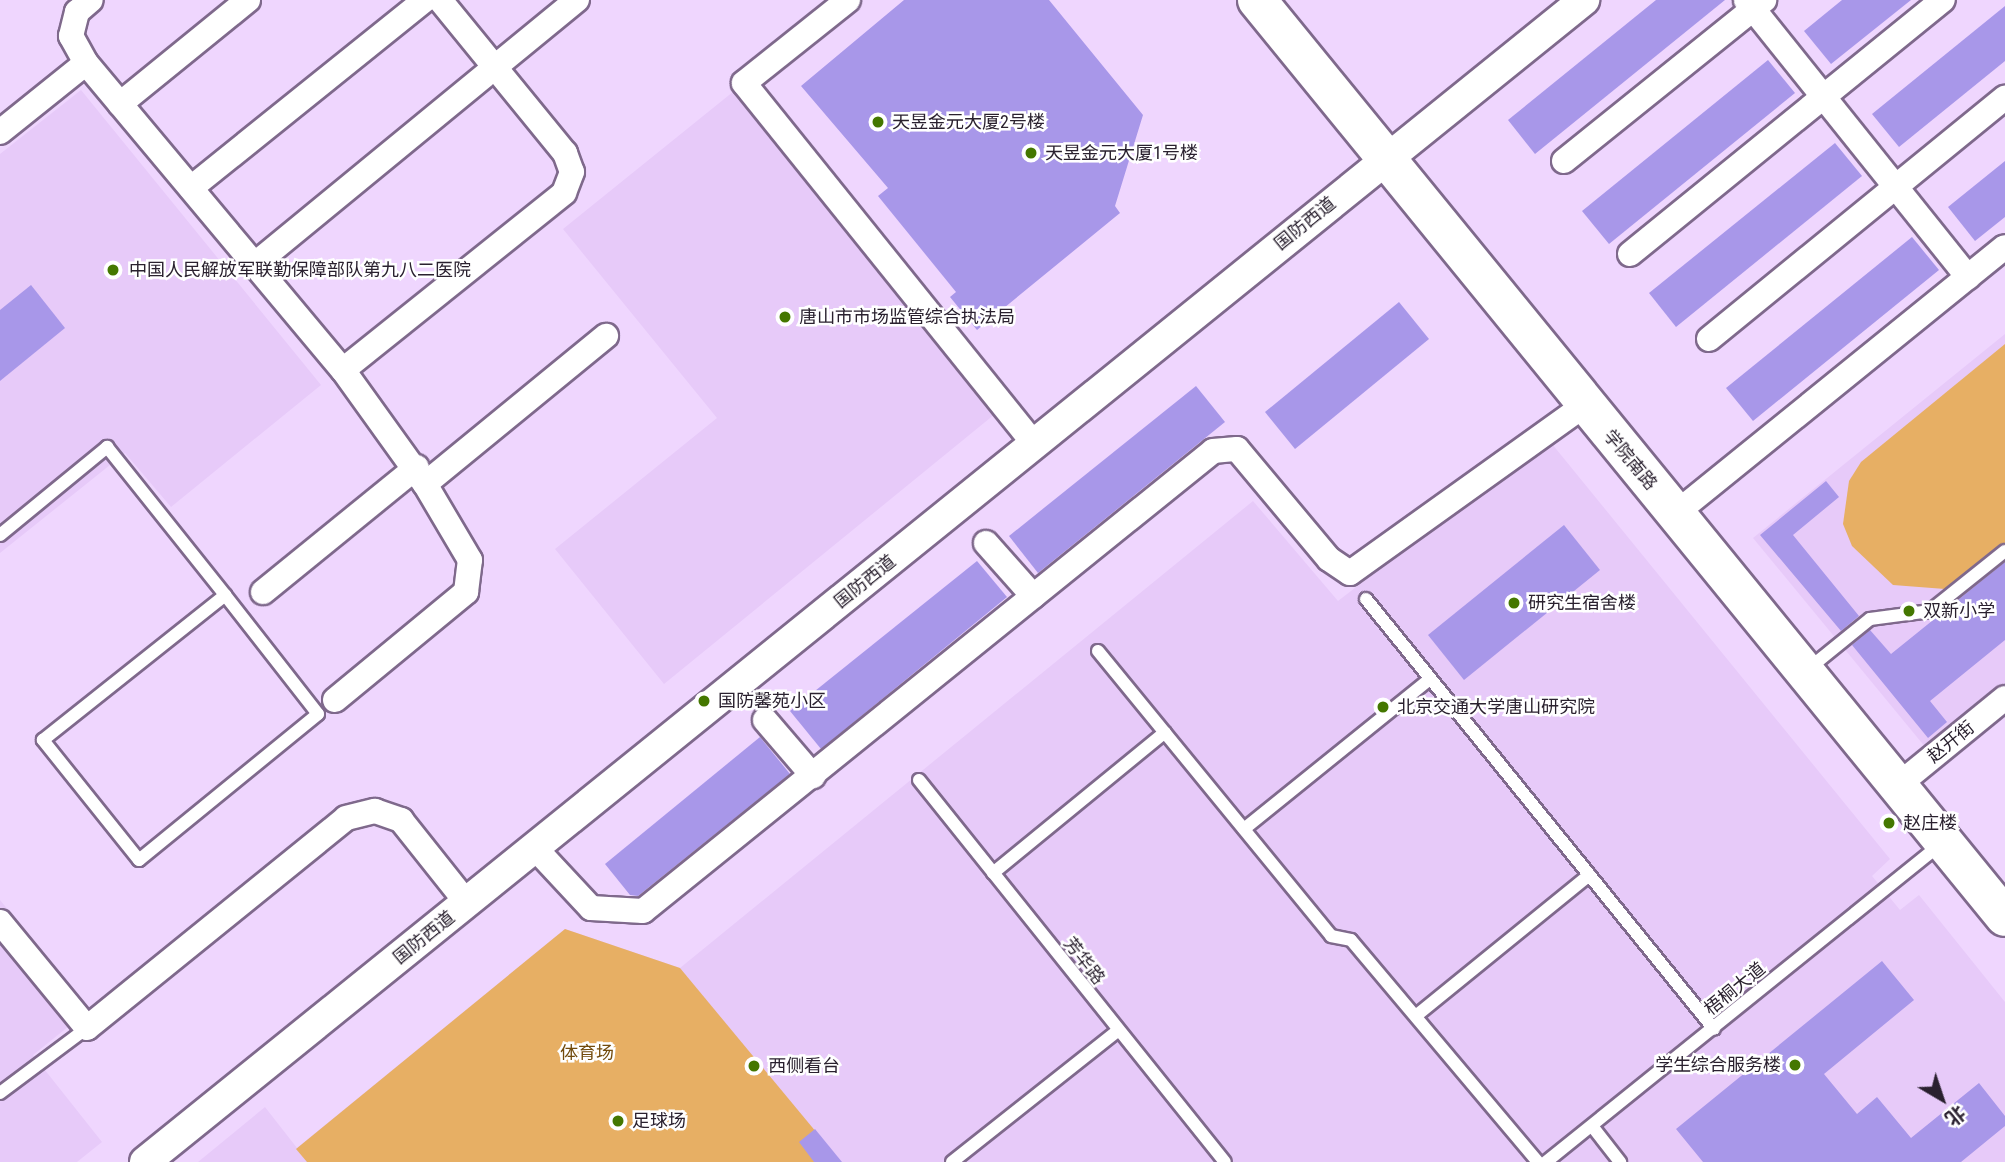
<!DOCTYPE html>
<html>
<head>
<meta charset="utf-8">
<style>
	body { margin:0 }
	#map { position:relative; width:2005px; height:1162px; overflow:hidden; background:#efd6fe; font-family:"Roboto Condensed","Noto Sans SC",sans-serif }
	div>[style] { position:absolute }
	.built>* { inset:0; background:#e7caf9 }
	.green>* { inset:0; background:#e7af64 }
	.building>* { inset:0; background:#a897e9 }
	.roads { filter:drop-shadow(2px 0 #7f698c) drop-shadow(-2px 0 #7f698c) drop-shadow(0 2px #7f698c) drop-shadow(0 -2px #7f698c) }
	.service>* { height:12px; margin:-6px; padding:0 6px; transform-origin:6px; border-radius:6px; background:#fff }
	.minor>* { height:24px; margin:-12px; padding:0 12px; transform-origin:12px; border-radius:12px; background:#fff }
	.tertiary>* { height:30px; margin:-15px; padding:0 15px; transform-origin:15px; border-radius:15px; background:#fff }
	.primary>* { height:38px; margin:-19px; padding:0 19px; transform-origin:19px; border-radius:19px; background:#fff }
	.dots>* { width:19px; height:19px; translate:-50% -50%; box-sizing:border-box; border:4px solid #fff; border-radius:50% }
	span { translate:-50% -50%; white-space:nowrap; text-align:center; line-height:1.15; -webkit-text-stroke:5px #fff; paint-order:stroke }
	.poi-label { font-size:18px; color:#2a212f }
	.left { translate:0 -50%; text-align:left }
	.right { translate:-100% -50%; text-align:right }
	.street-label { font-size:18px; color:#2a212f }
	.park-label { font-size:18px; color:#724b0c }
	.north { position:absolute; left:1907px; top:1064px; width:70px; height:70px; -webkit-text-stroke:5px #fff; paint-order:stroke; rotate:141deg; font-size:19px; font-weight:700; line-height:28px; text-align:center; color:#2a212f }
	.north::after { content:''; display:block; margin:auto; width:24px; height:32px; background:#2a212f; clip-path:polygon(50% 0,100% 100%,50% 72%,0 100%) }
</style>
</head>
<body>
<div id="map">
	<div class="built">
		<div style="clip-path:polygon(744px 83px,1006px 405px,664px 684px,555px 549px,717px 418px,563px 229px)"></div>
		<div style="clip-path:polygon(81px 90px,321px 385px,171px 507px,125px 453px,0 553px,0 154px)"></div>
		<div style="clip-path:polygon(2005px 334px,2005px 684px,1926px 748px,1753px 538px)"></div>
		<div style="clip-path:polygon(1548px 439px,1890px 859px,1872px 876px,1900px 910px,1919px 895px,2005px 1002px,2005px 1162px,198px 1162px,265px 1107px,297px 1148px,565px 929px,680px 968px,1253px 501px,1338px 601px)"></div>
		<div style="clip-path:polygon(0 900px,89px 1010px,33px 1055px,102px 1142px,77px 1162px,0 1162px)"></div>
	</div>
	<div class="green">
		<div style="clip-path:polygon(2005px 344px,2005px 547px,1945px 589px,1893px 585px,1852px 546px,1843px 524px,1849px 481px,1861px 462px)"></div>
		<div style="clip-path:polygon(565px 929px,680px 968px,841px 1162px,307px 1162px,296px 1149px)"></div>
	</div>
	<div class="building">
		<div style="clip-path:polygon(904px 0,1049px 0,1143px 115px,1115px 206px,1120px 213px,977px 330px,950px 297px,956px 292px,878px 196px,888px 188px,801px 86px)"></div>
		<div style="clip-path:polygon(1656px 0,1725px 0,1535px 154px,1508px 120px)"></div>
		<div style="clip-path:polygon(1842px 0,1911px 0,1831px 64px,1804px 31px)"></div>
		<div style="clip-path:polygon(2005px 6px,2005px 61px,1899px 147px,1872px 114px)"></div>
		<div style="clip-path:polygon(1768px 60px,1795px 93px,1609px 244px,1582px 211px)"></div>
		<div style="clip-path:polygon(1835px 143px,1862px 176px,1676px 327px,1649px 293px)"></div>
		<div style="clip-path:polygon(2005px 161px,2005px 217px,1975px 241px,1948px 207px)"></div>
		<div style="clip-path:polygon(1912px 237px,1939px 270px,1753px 421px,1726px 388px)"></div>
		<div style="clip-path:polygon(31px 285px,65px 328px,0 381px,0 310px)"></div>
		<div style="clip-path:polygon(1399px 302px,1429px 339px,1295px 449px,1265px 412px)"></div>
		<div style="clip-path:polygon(1196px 386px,1225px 422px,1038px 573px,1009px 536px)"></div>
		<div style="clip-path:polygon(1826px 481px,1839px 497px,1793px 535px,1859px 616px,1841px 631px,1760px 535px)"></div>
		<div style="clip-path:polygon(1564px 525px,1600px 570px,1464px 680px,1428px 635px)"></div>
		<div style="clip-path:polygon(977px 561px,1007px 597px,821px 749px,790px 711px)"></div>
		<div style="clip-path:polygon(2005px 562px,2005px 640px,1930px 701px,1947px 722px,1928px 738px,1852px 645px,1870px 630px,1891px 654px)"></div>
		<div style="clip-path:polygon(760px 737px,790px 774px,638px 896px,630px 895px,605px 864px)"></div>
		<div style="clip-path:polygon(1882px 961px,1914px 1000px,1824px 1074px,1857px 1114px,1877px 1097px,1911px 1138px,1979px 1083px,2005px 1116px,2005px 1126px,1961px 1162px,1703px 1162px,1676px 1129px)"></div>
		<div style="clip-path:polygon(815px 1129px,842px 1162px,814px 1162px,799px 1142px)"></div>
	</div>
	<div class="roads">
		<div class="service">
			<div style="left:0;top:535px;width:139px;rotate:-39.4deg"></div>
			<div style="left:107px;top:447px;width:189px;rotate:51.4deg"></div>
			<div style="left:225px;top:595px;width:151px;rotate:52deg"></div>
			<div style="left:318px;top:714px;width:231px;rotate:140.8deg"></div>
			<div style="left:139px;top:860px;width:154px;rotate:-128.7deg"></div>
			<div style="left:43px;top:740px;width:233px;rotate:-38.5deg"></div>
			<div style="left:1366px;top:599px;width:553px;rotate:51.02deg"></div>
			<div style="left:1098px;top:651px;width:368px;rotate:50.7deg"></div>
			<div style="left:1331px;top:936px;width:20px;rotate:11deg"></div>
			<div style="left:1351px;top:940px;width:290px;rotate:49.9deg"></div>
			<div style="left:1807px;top:670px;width:81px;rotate:-39deg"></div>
			<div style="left:1870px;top:619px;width:61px;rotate:-7.6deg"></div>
			<div style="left:1930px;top:611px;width:96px;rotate:-38.7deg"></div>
			<div style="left:919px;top:780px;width:489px;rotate:51.3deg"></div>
			<div style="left:1244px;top:829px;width:239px;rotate:-38.9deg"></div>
			<div style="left:993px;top:873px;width:222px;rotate:-39.3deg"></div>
			<div style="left:1417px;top:1015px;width:222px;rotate:-39.1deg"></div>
			<div style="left:0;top:1093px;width:109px;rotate:-36.8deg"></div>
			<div style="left:1592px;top:1126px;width:46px;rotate:52.1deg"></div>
			<div style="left:952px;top:1162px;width:211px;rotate:-38.4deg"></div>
			<div style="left:1546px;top:1162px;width:507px;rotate:-38.84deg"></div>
		</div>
		<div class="minor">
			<div style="left:440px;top:0;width:198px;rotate:50.8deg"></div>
			<div style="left:565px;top:153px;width:20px;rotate:70deg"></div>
			<div style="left:572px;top:172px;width:22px;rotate:111deg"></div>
			<div style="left:564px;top:193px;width:283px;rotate:141.3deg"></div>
			<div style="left:343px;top:370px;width:140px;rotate:54.3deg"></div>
			<div style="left:425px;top:484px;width:234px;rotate:-39.3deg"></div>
			<div style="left:848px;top:0;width:133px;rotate:141.4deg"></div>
			<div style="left:744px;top:83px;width:464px;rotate:51.2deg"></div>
			<div style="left:1746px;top:0;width:355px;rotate:51.3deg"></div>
			<div style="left:86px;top:63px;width:31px;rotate:-119deg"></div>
			<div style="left:71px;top:36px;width:25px;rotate:-76deg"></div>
			<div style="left:77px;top:12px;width:18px;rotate:-41deg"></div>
			<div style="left:120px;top:104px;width:165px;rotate:-39.1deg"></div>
			<div style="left:0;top:132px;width:110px;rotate:-38.7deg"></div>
			<div style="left:86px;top:63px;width:400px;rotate:50.1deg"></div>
			<div style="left:1564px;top:161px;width:257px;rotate:-38.8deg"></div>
			<div style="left:191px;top:188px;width:300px;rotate:-38.8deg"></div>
			<div style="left:1630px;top:254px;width:403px;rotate:-39.1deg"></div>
			<div style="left:254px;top:265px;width:418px;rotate:-39.4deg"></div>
			<div style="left:1709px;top:339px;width:382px;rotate:-39.2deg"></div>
			<div style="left:1675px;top:514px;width:424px;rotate:-39deg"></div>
			<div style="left:986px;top:543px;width:71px;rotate:48.4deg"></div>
			<div style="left:263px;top:592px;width:198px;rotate:-39.1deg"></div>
			<div style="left:335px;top:700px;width:170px;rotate:-39.5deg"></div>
			<div style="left:466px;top:592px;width:32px;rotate:-83deg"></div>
			<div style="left:470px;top:560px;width:88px;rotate:-120.6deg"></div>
			<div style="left:765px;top:720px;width:74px;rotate:49.4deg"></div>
			<div style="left:1897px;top:786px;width:139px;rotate:-39.2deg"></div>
			<div style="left:535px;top:848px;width:82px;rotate:47deg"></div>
			<div style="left:591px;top:908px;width:52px;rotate:3.3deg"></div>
			<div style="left:643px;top:911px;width:732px;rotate:-38.9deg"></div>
			<div style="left:1213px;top:451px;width:24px;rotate:-5deg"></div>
			<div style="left:1237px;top:449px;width:143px;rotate:50.1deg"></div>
			<div style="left:1329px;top:559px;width:25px;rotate:34deg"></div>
			<div style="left:1350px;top:573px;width:289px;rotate:-35.6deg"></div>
			<div style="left:0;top:922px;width:137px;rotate:50.6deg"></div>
			<div style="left:87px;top:1028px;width:333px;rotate:-39deg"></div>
			<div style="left:346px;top:818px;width:30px;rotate:-14deg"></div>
			<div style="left:375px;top:811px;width:28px;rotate:19deg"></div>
			<div style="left:401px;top:820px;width:106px;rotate:51.5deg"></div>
		</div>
		<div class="tertiary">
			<div style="left:145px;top:1162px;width:1850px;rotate:-38.92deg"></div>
		</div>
		<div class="primary">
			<div style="left:1257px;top:0;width:1183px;rotate:50.8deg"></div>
		</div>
	</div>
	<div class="dots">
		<div style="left:878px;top:122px;background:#470"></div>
		<div style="left:1031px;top:153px;background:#470"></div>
		<div style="left:113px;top:270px;background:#470"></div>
		<div style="left:785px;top:317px;background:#470"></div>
		<div style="left:1514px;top:603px;background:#470"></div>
		<div style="left:1909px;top:611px;background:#470"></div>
		<div style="left:704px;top:701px;background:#470"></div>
		<div style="left:1383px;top:707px;background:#470"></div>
		<div style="left:1889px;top:823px;background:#470"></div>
		<div style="left:1795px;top:1065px;background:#470"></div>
		<div style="left:754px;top:1066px;background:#470"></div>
		<div style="left:618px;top:1121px;background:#470"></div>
	</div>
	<div class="poi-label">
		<span class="left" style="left:892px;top:122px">天昱金元大厦2号楼</span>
		<span class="left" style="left:1045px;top:153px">天昱金元大厦1号楼</span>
		<span class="left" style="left:129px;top:270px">中国人民解放军联勤保障部队第九八二医院</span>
		<span class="left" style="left:799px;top:317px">唐山市市场监管综合执法局</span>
		<span class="left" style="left:1528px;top:603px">研究生宿舍楼</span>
		<span class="left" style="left:1923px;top:611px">双新小学</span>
		<span class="left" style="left:718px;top:701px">国防馨苑小区</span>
		<span class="left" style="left:1397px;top:707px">北京交通大学唐山研究院</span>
		<span class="left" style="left:1903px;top:823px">赵庄楼</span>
		<span class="right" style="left:1781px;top:1065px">学生综合服务楼</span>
		<span class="left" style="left:768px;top:1066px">西侧看台</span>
		<span class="left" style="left:632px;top:1121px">足球场</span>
	</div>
	<div class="street-label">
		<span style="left:1305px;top:224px;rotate:-39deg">国防西道</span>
		<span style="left:1630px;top:460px;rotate:50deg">学院南路</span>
		<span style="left:865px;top:582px;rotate:-39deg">国防西道</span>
		<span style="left:1951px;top:742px;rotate:-39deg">赵开街</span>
		<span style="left:424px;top:938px;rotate:-39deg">国防西道</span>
		<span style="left:1084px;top:961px;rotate:52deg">芳华路</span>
		<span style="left:1735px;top:989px;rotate:-39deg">梧桐大道</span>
	</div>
	<div class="park-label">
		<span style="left:587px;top:1053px">体育场</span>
	</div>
	<div class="north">北</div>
</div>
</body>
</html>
